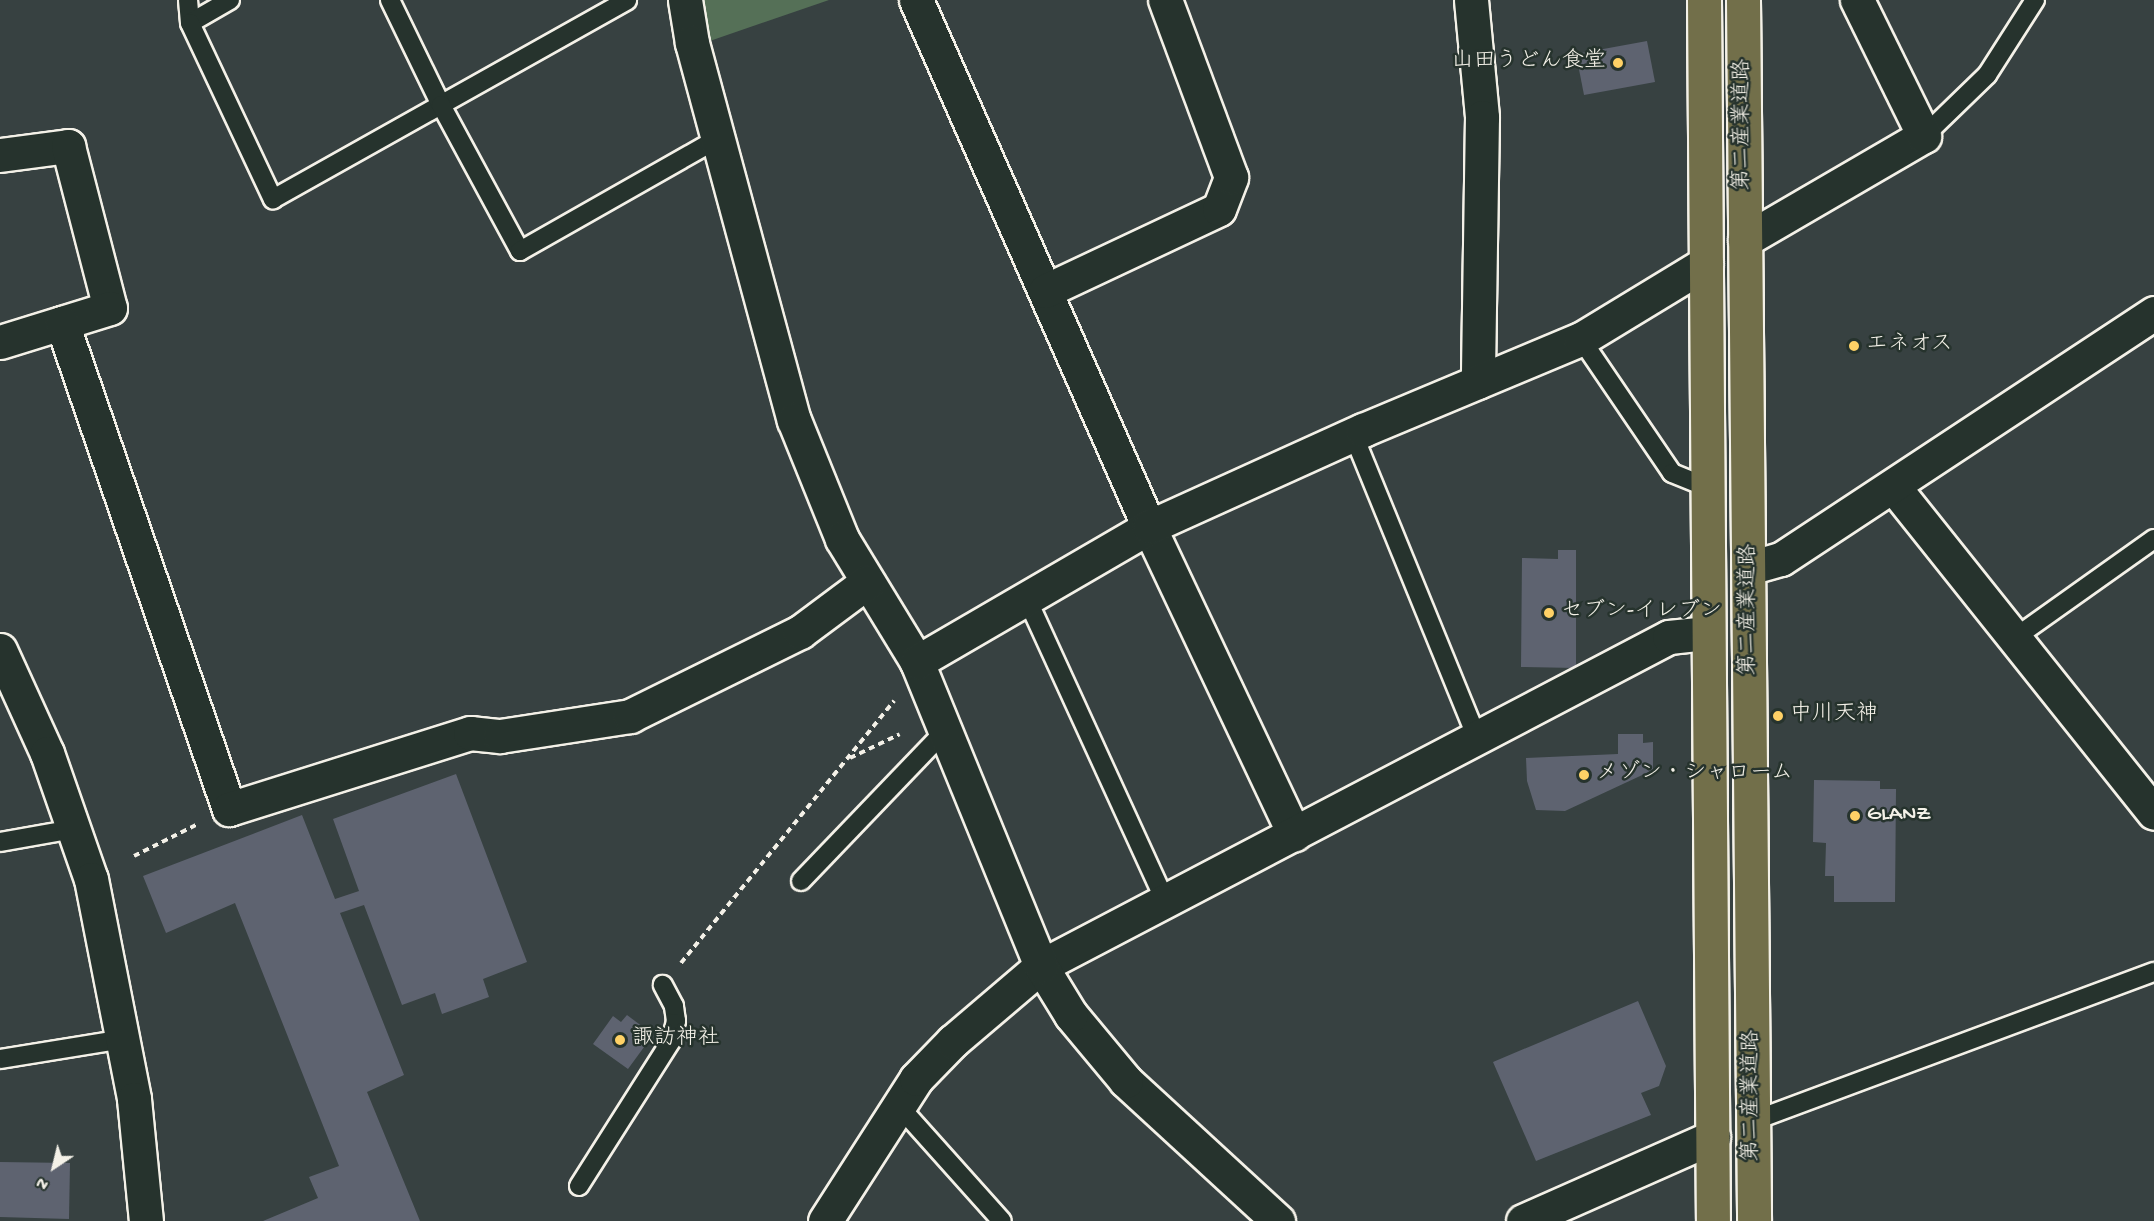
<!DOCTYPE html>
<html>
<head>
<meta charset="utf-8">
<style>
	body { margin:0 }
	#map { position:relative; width:2154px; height:1221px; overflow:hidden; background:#374141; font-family:"Gochi Hand","Klee One",sans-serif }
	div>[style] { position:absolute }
	.green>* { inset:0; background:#557057 }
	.building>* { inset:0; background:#5e6370 }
	.path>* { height:4px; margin-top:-2px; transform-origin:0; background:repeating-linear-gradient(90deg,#f4f1e8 0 6px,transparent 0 10.5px) }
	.roads { filter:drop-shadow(2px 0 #f4f1e8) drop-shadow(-2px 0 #f4f1e8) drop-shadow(0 2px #f4f1e8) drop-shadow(0 -2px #f4f1e8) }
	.lane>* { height:18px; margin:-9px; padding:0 9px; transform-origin:9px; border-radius:9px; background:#26332d }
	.street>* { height:33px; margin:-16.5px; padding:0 16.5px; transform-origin:16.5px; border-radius:16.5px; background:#26332d }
	.secondary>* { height:33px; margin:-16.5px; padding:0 16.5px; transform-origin:16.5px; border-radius:16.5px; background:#26332d }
	.primary>* { height:33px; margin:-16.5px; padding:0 16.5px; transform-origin:16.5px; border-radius:16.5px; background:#726f4a }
	.dots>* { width:16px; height:16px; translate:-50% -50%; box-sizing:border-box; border:3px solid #26332d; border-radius:50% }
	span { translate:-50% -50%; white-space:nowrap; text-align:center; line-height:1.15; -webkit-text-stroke:5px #26332d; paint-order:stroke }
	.poi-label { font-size:22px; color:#f4f1e8 }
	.right { translate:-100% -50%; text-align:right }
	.left { translate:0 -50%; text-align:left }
	.street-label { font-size:22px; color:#f4f1e8 }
	.north { position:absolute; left:24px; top:1137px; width:60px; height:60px; -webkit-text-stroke:4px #26332d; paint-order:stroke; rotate:215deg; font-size:16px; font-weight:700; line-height:24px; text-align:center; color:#f4f1e8 }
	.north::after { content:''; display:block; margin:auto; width:21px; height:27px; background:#f4f1e8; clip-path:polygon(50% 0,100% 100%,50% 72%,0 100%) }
</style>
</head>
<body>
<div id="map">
	<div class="green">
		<div style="clip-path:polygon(696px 0,829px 0,704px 43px)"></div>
	</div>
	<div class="building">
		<div style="clip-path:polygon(1647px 41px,1655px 82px,1584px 95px,1576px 54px)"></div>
		<div style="clip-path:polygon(1558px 550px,1576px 550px,1576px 668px,1521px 667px,1522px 558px,1558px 559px)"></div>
		<div style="clip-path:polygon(1618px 734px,1643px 734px,1643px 743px,1653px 742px,1653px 770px,1565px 811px,1536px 810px,1527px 781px,1526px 758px,1618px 754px)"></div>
		<div style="clip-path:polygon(456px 774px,527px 962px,483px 979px,489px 997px,442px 1014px,435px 993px,402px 1005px,364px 905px,340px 913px,404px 1075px,367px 1092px,420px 1221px,263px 1221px,318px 1198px,309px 1177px,339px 1166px,235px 903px,166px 933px,143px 876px,302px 815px,335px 899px,359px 891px,333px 819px)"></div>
		<div style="clip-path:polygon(1814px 780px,1880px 781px,1880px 789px,1896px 789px,1895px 902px,1834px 902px,1834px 876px,1825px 876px,1826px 843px,1813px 842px)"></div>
		<div style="clip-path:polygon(1638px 1001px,1666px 1066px,1659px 1086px,1641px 1093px,1651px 1115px,1536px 1161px,1493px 1062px)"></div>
		<div style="clip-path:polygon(627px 1015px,647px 1030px,641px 1038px,647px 1043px,628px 1069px,593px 1044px,613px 1016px,621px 1022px)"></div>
		<div style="clip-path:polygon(0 1162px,70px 1163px,69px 1219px,0 1217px)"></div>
	</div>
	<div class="path">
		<div style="left:850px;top:758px;width:55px;rotate:-25.6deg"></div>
		<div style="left:134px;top:856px;width:72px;rotate:-26.6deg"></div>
		<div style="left:681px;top:963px;width:338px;rotate:-50.9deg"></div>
	</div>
	<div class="roads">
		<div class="lane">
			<div style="left:188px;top:0;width:23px;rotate:85deg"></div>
			<div style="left:230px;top:0;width:46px;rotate:150.1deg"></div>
			<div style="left:190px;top:23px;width:195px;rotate:64.8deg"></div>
			<div style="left:273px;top:199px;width:406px;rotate:-29.3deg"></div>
			<div style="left:390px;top:0;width:117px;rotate:64.1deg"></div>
			<div style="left:441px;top:105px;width:166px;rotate:61.6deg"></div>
			<div style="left:520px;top:251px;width:229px;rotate:-29.6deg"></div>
			<div style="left:1924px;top:136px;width:88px;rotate:-44.1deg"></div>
			<div style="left:1987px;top:75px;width:89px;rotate:-57.4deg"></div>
			<div style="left:1581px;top:339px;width:162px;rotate:55.8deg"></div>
			<div style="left:1672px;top:473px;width:38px;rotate:22deg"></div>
			<div style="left:1353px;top:434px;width:328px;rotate:67.8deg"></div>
			<div style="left:1027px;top:599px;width:332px;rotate:65.4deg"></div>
			<div style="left:2016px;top:637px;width:169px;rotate:-35.4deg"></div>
			<div style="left:0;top:842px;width:75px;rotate:-10deg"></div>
			<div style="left:801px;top:881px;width:208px;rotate:-46.2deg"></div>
			<div style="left:0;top:1059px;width:125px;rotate:-9.2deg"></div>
			<div style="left:899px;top:1106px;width:154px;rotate:48.2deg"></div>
			<div style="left:1753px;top:1121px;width:428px;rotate:-20.4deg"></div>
			<div style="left:579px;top:1186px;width:172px;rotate:-57.6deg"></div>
			<div style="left:671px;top:1041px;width:21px;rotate:-76deg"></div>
			<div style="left:676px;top:1021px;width:15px;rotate:-98deg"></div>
			<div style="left:674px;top:1006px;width:24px;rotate:-118deg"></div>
		</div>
		<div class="street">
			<div style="left:685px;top:0;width:44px;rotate:80.8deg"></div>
			<div style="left:692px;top:43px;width:391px;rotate:74.9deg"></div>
			<div style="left:794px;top:420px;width:128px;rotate:68deg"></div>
			<div style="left:842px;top:539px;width:144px;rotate:58.6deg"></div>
			<div style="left:916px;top:0;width:576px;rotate:66.15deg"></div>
			<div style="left:1149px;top:527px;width:340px;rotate:64.7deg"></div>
			<div style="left:1471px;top:0;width:118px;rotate:84.6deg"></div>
			<div style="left:1482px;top:117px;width:265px;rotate:90.9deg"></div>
			<div style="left:0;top:155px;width:69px;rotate:-7.5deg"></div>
			<div style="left:68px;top:146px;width:167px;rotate:75.5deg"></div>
			<div style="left:110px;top:308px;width:115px;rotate:162.8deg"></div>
			<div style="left:1745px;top:240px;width:207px;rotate:-30.2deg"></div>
			<div style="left:1924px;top:136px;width:152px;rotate:-116.2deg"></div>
			<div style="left:1045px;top:291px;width:192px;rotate:-25.2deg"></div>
			<div style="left:1219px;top:209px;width:34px;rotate:-69deg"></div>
			<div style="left:1231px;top:177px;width:189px;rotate:-110.4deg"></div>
			<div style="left:62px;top:323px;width:514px;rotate:71.04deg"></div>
			<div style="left:229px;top:809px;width:253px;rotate:-17.5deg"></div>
			<div style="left:470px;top:733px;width:30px;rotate:6deg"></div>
			<div style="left:500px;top:736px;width:132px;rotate:-8.7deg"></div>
			<div style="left:630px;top:716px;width:190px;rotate:-26.3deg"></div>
			<div style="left:800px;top:632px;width:84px;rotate:-36.7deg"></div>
			<div style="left:1893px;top:486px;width:418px;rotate:51.4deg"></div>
			<div style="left:1749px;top:568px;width:33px;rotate:-16deg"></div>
			<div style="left:1781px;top:559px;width:447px;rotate:-33.4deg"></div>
			<div style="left:825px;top:1221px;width:169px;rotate:-57.3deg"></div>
			<div style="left:916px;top:1079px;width:53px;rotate:-45.8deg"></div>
			<div style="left:953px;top:1041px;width:116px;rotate:-40.4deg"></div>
			<div style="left:1041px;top:966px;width:709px;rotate:-27.65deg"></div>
			<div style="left:1669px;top:637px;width:39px;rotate:-6deg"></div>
			<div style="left:1278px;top:1221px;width:207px;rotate:-137.4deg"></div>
			<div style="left:1126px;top:1081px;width:86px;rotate:-129.8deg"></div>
			<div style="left:1071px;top:1015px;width:57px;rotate:-121.5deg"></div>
			<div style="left:1041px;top:966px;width:328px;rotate:-112.2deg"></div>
			<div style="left:917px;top:662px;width:268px;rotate:-30.2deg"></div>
			<div style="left:1149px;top:527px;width:235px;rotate:-24.4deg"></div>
			<div style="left:1363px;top:430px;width:236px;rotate:-22.7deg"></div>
			<div style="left:1581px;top:339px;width:146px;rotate:-31.3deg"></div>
			<div style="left:1523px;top:1221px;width:208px;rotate:-23.9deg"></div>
		</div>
		<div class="secondary">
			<div style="left:0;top:650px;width:113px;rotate:65.5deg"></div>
			<div style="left:47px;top:753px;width:133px;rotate:70.8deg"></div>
			<div style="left:91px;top:879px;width:224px;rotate:78.9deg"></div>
			<div style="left:134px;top:1099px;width:123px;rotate:84.4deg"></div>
		</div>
		<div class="primary">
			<div style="left:1704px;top:0;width:1221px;rotate:89.58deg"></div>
			<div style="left:1743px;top:0;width:1221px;rotate:89.48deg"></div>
		</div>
	</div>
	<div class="dots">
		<div style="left:1618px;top:63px;background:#ffd166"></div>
		<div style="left:1854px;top:346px;background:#ffd166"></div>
		<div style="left:1549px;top:613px;background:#ffd166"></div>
		<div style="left:1778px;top:716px;background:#ffd166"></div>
		<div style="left:1584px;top:775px;background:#ffd166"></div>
		<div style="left:1855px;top:816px;background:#ffd166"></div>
		<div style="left:620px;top:1040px;background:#ffd166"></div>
	</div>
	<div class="poi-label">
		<span class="right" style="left:1606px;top:63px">山田うどん食堂</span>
		<span class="left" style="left:1866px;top:346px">エネオス</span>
		<span class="left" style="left:1561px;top:613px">セブン-イレブン</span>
		<span class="left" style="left:1790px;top:716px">中川天神</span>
		<span class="left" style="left:1596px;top:775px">メゾン・シャローム</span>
		<span class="left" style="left:1867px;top:816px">GLANZ</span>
		<span class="left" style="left:632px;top:1040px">諏訪神社</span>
	</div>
	<div class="street-label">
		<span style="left:1744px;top:125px;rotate:-90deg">第二産業道路</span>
		<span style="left:1750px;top:610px;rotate:-90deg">第二産業道路</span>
		<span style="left:1753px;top:1096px;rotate:-90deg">第二産業道路</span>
	</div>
	<div class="north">N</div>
</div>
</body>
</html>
